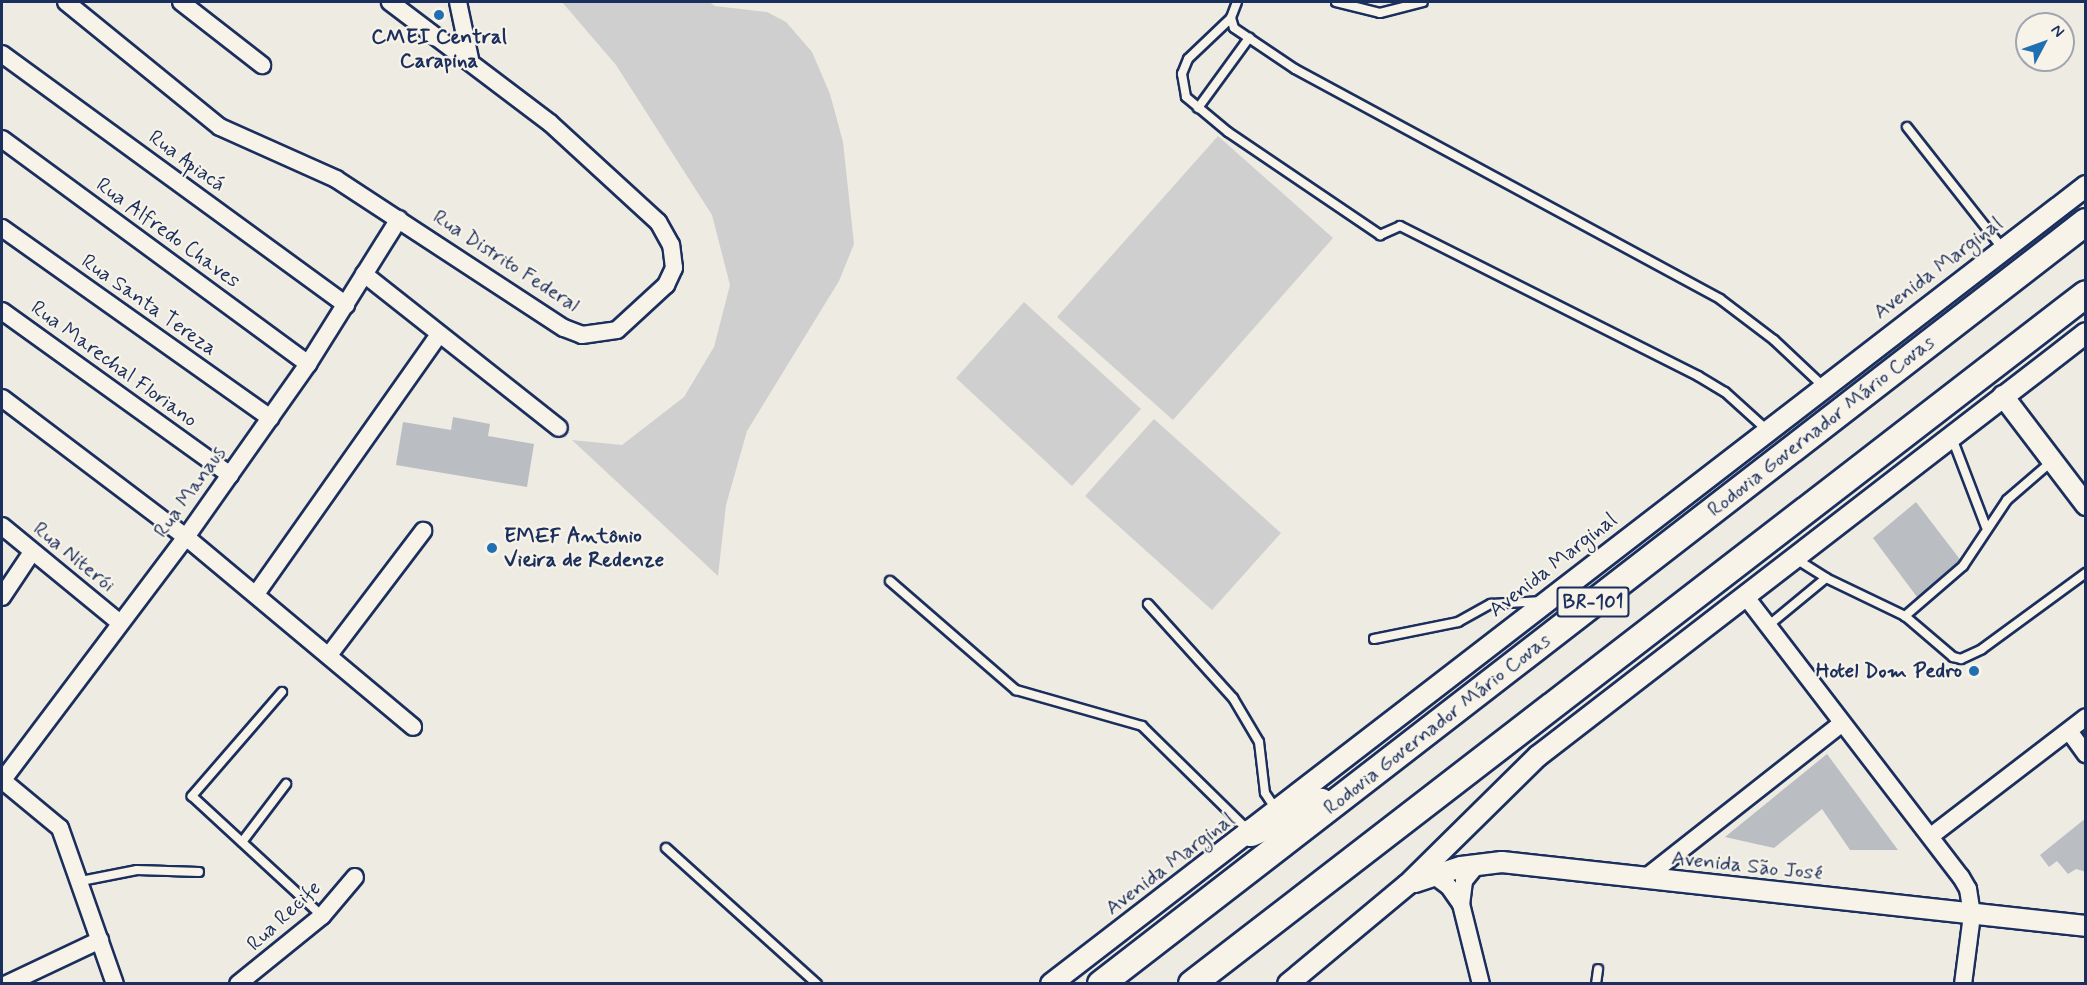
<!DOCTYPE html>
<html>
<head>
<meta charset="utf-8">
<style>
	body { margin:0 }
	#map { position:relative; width:2087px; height:985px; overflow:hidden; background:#eeebe2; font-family:Mynerve,sans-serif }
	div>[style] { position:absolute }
	.green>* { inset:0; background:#cfcfcf }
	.building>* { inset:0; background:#babdc2 }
	.roads { filter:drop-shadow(2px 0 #1b2f5e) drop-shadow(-2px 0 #1b2f5e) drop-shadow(0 2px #1b2f5e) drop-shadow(0 -2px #1b2f5e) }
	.service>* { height:8px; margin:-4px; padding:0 4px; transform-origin:4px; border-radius:4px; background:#f7f3e8 }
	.minor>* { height:16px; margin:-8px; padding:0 8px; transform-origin:8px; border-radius:8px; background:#f7f3e8 }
	.tertiary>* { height:20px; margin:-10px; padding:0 10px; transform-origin:10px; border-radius:10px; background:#f7f3e8 }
	.primary>* { height:26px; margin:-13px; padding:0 13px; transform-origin:13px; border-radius:13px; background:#f7f3e8 }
	.dots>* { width:16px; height:16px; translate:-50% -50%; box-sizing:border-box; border:3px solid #f7f3e8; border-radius:50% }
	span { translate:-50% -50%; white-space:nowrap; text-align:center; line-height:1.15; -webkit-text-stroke:4.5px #f7f3e8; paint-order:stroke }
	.shield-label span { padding:2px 4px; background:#f7f3e8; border:2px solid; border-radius:4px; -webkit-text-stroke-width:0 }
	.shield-label { font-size:20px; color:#1b2f5e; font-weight:700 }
	.poi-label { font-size:21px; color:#1b2f5e; font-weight:700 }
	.left { translate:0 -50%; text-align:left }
	.right { translate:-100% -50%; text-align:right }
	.street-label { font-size:21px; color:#1b2f5e }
	.frame { position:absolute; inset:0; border:3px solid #1b2f5e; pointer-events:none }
	.north { position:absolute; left:2015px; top:12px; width:60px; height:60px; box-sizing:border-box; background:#f7f3e8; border:2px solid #9fa5b1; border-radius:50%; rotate:49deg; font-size:16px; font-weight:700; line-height:24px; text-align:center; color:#1b2f5e }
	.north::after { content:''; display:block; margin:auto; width:21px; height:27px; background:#1f6fb2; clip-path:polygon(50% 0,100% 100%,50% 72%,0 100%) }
</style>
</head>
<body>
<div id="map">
	<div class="green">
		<div style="clip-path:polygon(562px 2px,709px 2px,715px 6px,767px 12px,786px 22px,812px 52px,830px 94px,843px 142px,854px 244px,839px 281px,747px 431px,726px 505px,718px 576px,572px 440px,622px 445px,684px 397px,714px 347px,730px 285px,712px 215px,616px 65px)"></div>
		<div style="clip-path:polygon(1218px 136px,1333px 238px,1173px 420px,1057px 317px)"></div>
		<div style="clip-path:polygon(1024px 302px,1141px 409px,1072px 486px,956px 378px)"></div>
		<div style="clip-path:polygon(1154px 419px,1281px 533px,1212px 610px,1085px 496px)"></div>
	</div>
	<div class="building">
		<div style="clip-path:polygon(453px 417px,490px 424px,488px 436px,534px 444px,527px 487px,396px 465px,403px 422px,451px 430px)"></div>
		<div style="clip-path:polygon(1916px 502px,1962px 562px,1917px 597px,1873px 538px)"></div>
		<div style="clip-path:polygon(1827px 754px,1898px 850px,1850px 850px,1822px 809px,1774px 848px,1725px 837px)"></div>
		<div style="clip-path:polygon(2086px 818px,2086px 872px,2076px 869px,2068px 874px,2057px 861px,2049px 867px,2040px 855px)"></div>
	</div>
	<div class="roads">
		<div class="service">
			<div style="left:1237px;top:2px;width:17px;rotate:111deg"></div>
			<div style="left:1231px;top:18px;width:10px;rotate:73deg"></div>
			<div style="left:1234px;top:28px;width:73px;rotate:33.9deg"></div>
			<div style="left:1295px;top:69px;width:483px;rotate:28.4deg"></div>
			<div style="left:1720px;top:299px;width:68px;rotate:37.2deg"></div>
			<div style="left:1774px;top:340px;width:67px;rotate:43.2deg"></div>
			<div style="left:1336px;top:2px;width:45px;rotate:14deg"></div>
			<div style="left:1380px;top:13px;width:44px;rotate:-14.3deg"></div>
			<div style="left:1231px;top:18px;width:59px;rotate:136.4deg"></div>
			<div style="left:1188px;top:59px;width:16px;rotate:112deg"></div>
			<div style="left:1182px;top:74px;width:23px;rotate:80deg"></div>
			<div style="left:1186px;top:97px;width:55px;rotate:39.8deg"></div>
			<div style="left:1228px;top:132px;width:184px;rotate:34.1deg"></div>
			<div style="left:1380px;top:235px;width:22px;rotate:-24deg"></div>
			<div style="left:1400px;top:226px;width:334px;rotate:26.7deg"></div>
			<div style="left:1698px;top:376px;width:31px;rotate:31deg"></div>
			<div style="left:1725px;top:392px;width:57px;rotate:42.1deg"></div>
			<div style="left:1198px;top:108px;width:87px;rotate:-53.9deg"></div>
			<div style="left:1907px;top:127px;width:155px;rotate:51.8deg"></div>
			<div style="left:1952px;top:438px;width:95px;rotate:69.1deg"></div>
			<div style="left:2051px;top:462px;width:58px;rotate:139.2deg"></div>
			<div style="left:2007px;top:500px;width:79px;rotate:123.7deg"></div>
			<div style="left:1963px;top:566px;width:77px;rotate:139.2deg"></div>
			<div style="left:1905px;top:616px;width:63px;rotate:40.5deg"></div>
			<div style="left:1953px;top:657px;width:8px;rotate:14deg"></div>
			<div style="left:1961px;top:659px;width:23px;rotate:-25deg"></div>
			<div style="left:1982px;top:649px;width:129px;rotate:-36.2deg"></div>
			<div style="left:1796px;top:559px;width:36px;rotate:32deg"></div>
			<div style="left:1826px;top:578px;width:88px;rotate:25.7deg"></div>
			<div style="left:890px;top:581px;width:167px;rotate:40.9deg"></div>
			<div style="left:1016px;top:690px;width:131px;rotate:15.9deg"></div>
			<div style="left:1142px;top:726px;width:151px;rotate:44.5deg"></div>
			<div style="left:1148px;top:604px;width:127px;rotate:47.9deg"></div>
			<div style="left:1233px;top:698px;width:51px;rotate:59.4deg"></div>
			<div style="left:1259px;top:742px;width:51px;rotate:83.3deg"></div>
			<div style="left:1265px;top:793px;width:22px;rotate:56deg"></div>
			<div style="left:1769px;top:625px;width:74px;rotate:-39.5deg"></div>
			<div style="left:1374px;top:639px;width:86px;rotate:-11.4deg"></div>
			<div style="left:1458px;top:622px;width:38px;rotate:-29deg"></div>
			<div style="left:1491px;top:604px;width:52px;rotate:-3.3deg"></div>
			<div style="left:282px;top:692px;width:138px;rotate:130.9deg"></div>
			<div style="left:192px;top:796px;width:177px;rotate:42.7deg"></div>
			<div style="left:242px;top:842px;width:73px;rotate:-52.8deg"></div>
			<div style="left:666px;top:848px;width:203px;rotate:42deg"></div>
			<div style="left:81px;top:881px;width:57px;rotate:-11.1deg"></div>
			<div style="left:137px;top:870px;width:62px;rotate:1.8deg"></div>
			<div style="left:1596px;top:984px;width:15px;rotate:-82deg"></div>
		</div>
		<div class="minor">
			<div style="left:66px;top:2px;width:198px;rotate:39.1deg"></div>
			<div style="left:220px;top:127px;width:127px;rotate:24.1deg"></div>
			<div style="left:336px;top:179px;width:272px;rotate:33.2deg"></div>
			<div style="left:564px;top:328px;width:19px;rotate:21deg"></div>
			<div style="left:582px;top:335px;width:35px;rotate:-8deg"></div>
			<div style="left:617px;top:330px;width:67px;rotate:-42.6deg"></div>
			<div style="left:666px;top:285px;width:19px;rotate:-65deg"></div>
			<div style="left:674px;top:268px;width:23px;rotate:-97deg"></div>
			<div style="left:671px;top:245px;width:26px;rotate:-119deg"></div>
			<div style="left:658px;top:222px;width:147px;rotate:-137.5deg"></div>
			<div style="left:550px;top:123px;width:201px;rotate:-142.9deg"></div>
			<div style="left:181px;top:2px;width:103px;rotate:37.9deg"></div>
			<div style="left:458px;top:2px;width:58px;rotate:78.1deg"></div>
			<div style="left:2px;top:54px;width:426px;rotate:36.1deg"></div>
			<div style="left:2px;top:139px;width:380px;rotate:36.3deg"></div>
			<div style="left:2px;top:228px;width:329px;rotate:35.3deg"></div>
			<div style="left:364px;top:274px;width:248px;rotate:38.3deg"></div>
			<div style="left:2px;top:311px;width:281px;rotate:35.7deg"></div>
			<div style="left:2px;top:398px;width:231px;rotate:37.1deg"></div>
			<div style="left:186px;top:537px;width:296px;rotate:39.9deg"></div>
			<div style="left:2px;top:526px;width:151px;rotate:39.4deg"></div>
			<div style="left:256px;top:594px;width:317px;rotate:-54.8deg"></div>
			<div style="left:2px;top:597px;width:54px;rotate:-56.3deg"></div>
			<div style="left:1746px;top:597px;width:353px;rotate:52.5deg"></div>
			<div style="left:1961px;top:877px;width:14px;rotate:60deg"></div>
			<div style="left:1968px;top:889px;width:26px;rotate:81deg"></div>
			<div style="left:1972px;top:915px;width:70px;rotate:97.4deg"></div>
			<div style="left:329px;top:655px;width:156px;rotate:-52.8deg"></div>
			<div style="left:2069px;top:731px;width:29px;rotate:54deg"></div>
			<div style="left:2px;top:780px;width:75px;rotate:39.6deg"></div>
			<div style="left:60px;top:828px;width:165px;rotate:70.6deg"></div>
			<div style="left:2px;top:781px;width:306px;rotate:-53deg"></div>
			<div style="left:186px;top:537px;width:212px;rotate:-54.8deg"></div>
			<div style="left:308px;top:364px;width:171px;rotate:-57.9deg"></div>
			<div style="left:1931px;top:836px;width:195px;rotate:-37.5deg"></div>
			<div style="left:1476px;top:866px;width:19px;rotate:129deg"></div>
			<div style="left:1464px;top:881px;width:23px;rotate:97deg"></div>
			<div style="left:1461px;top:904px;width:82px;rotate:76deg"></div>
			<div style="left:1432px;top:874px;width:21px;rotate:37deg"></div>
			<div style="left:1449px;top:887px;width:21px;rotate:55deg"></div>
			<div style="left:1644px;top:879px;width:252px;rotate:-38.2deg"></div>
			<div style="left:7px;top:984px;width:103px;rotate:-25.3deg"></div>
			<div style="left:238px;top:984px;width:108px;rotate:-39deg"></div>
			<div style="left:322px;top:916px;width:51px;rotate:-49.8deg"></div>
		</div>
		<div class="tertiary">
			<div style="left:2003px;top:396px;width:137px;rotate:52.7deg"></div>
			<div style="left:1415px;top:882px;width:48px;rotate:-18.1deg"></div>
			<div style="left:1461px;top:867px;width:41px;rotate:-7deg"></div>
			<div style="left:1502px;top:862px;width:587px;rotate:6.25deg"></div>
			<div style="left:1051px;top:984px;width:1307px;rotate:-37.63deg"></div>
			<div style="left:1288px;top:984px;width:155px;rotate:-39.8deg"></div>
			<div style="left:1407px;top:885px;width:184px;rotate:-44.6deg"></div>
			<div style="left:1538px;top:756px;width:692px;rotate:-37.66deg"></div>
		</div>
		<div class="primary">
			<div style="left:1251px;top:833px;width:77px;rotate:-23.9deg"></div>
			<div style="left:1101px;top:984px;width:1245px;rotate:-37.73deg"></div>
			<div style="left:1192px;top:984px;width:1129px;rotate:-37.66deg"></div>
		</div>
	</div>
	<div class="dots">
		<div style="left:439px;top:15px;background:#1f6fb2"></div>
		<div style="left:492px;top:548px;background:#1f6fb2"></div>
		<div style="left:1974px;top:671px;background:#1f6fb2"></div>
	</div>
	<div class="shield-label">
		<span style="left:1593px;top:602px">BR-101</span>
	</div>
	<div class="poi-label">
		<span style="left:439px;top:49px">CMEI Central<br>Carapina</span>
		<span class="left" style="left:504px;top:548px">EMEF Antônio<br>Vieira de Redenze</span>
		<span class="right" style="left:1962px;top:671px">Hotel Dom Pedro</span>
	</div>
	<div class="street-label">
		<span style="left:187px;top:161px;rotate:36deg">Rua Apiacá</span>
		<span style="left:168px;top:233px;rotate:36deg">Rua Alfredo Chaves</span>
		<span style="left:506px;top:261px;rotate:33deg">Rua Distrito Federal</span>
		<span style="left:1938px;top:268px;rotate:-37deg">Avenida Marginal</span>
		<span style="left:149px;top:305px;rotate:35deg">Rua Santa Tereza</span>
		<span style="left:114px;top:364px;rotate:36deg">Rua Marechal Floriano</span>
		<span style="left:1821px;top:426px;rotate:-38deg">Rodovia Governador Mário Covas</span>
		<span style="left:190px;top:492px;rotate:-54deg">Rua Manaus</span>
		<span style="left:74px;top:557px;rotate:39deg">Rua Niterói</span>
		<span style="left:1553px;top:565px;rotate:-38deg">Avenida Marginal</span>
		<span style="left:1437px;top:724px;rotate:-38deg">Rodovia Governador Mário Covas</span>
		<span style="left:1170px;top:864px;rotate:-37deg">Avenida Marginal</span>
		<span style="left:1747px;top:866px;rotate:6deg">Avenida São José</span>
		<span style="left:284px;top:916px;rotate:-43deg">Rua Recife</span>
	</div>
	<div class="frame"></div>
	<div class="north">N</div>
</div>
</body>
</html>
